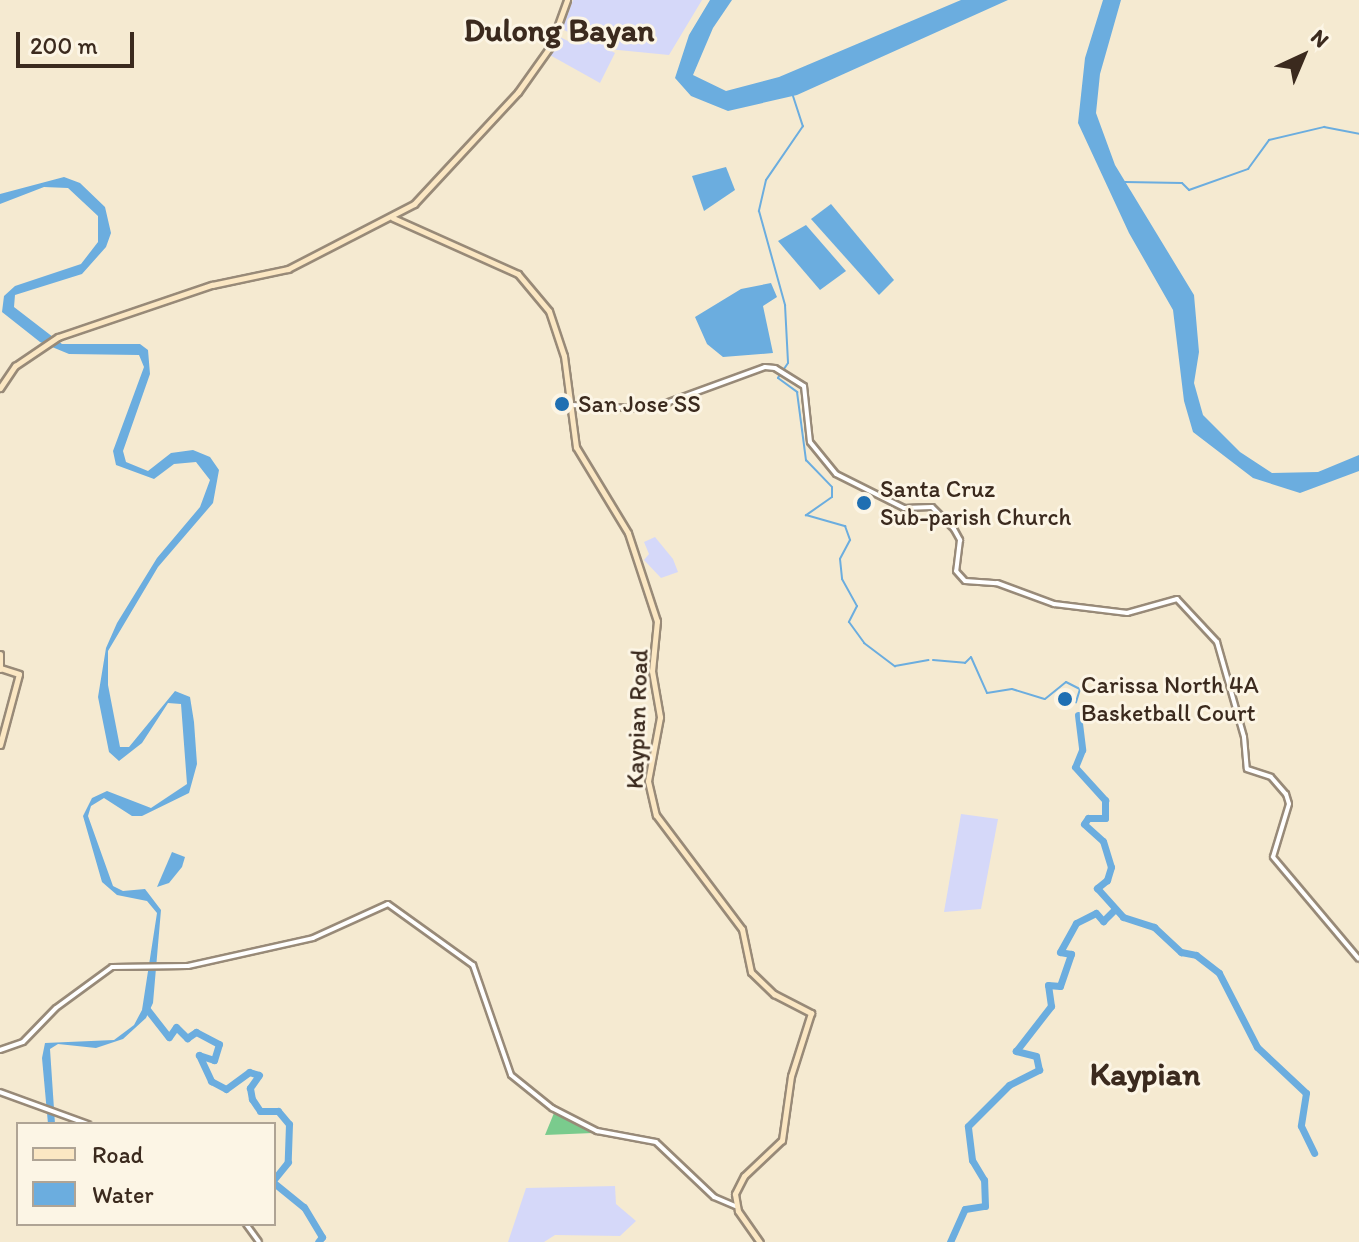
<!DOCTYPE html>
<html>
<head>
<meta charset="utf-8">
<style>
	body { margin:0 }
	#map { position:relative; width:1359px; height:1242px; overflow:hidden; background:#f5ead1; font-family:Itim,sans-serif }
	div>[style] { position:absolute }
	.built>* { inset:0; background:#d5d8f9 }
	.green>* { inset:0; background:#7acb8d }
	.water>* { inset:0; background:#6baddf }
	.stream>* { height:2px; margin:-1px; padding:0 1px; transform-origin:1px; border-radius:1px; background:#6baddf }
	.river>* { height:7px; margin:-3.5px; padding:0 3.5px; transform-origin:3.5px; border-radius:3.5px; background:#6baddf }
	.roads { filter:drop-shadow(2px 0 #988a78) drop-shadow(-2px 0 #988a78) drop-shadow(0 2px #988a78) drop-shadow(0 -2px #988a78) }
	.tertiary>* { height:4px; margin:-2px; padding:0 2px; transform-origin:2px; border-radius:2px; background:#fff }
	.secondary>* { height:5px; margin:-2.5px; padding:0 2.5px; transform-origin:2.5px; border-radius:2.5px; background:#fbe7c3 }
	.dots>* { width:22px; height:22px; translate:-50% -50%; box-sizing:border-box; border:4px solid #fcf5e5; border-radius:50% }
	span { translate:-50% -50%; white-space:nowrap; text-align:center; line-height:1.15; -webkit-text-stroke:6px #fcf5e5; paint-order:stroke }
	.poi-label { font-size:24px; color:#3b2a1e }
	.left { translate:0 -50%; text-align:left }
	.street-label { font-size:24px; color:#3b2a1e }
	.district-label { font-size:32px; color:#3b2a1e; font-weight:700 }
	.legend { position:absolute; left:16px; top:1122px; width:260px; height:104px; box-sizing:border-box; background:#fcf5e5; border:2px solid #afa495; margin:0; padding:10px 14px; list-style:none; font-size:24px; color:#3b2a1e }
	.legend li { display:flex; align-items:center; gap:16px; height:40px }
	.legend b { width:40px; border:2px solid #afa495 }
	.north { position:absolute; left:1263px; top:16px; width:80px; height:80px; -webkit-text-stroke:6px #fcf5e5; paint-order:stroke; rotate:44deg; font-size:22px; font-weight:700; line-height:32px; text-align:center; color:#3b2a1e }
	.north::after { content:''; display:block; margin:auto; width:28px; height:36px; background:#3b2a1e; clip-path:polygon(50% 0,100% 100%,50% 72%,0 100%) }
	.scale { position:absolute; left:16px; top:32px; width:118px; height:36px; box-sizing:border-box; border:4px solid #3b2a1e; border-top:0; padding-left:10px; font-size:24px; line-height:28px; white-space:nowrap; color:#3b2a1e; -webkit-text-stroke:6px #fcf5e5; paint-order:stroke }
</style>
</head>
<body>
<div id="map">
	<div class="built">
		<div style="clip-path:polygon(573px 0,702px 0,669px 55px,608px 49px,615px 53px,600px 83px,548px 54px,558px 36px,570px 42px,574px 35px,562px 29px)"></div>
		<div style="clip-path:polygon(655px 537px,673px 559px,678px 572px,661px 578px,644px 560px,649px 554px,644px 542px)"></div>
		<div style="clip-path:polygon(961px 814px,998px 819px,981px 909px,944px 912px)"></div>
		<div style="clip-path:polygon(615px 1186px,616px 1204px,636px 1221px,620px 1236px,555px 1235px,544px 1242px,508px 1242px,526px 1188px)"></div>
	</div>
	<div class="green">
		<div style="clip-path:polygon(554px 1113px,593px 1133px,545px 1135px)"></div>
	</div>
	<div class="water">
		<div style="clip-path:polygon(710px 0,732px 0,713px 28px,693px 75px,726px 91px,779px 77px,961px 0,1008px 0,797px 95px,728px 111px,691px 96px,675px 78px,689px 35px)"></div>
		<div style="clip-path:polygon(1103px 0,1121px 0,1100px 74px,1096px 113px,1115px 165px,1194px 295px,1199px 352px,1194px 383px,1203px 415px,1240px 452px,1272px 473px,1318px 472px,1359px 455px,1359px 471px,1300px 493px,1253px 478px,1193px 432px,1184px 401px,1173px 310px,1129px 233px,1078px 123px,1085px 58px)"></div>
		<div style="clip-path:polygon(726px 167px,735px 190px,704px 211px,692px 176px)"></div>
		<div style="clip-path:polygon(64px 177px,80px 183px,105px 207px,111px 233px,106px 247px,82px 274px,15px 295px,14px 307px,62px 344px,140px 344px,148px 350px,150px 374px,123px 451px,126px 462px,148px 471px,171px 453px,193px 450px,210px 457px,219px 470px,213px 503px,158px 567px,108px 651px,108px 685px,120px 747px,129px 747px,175px 691px,190px 697px,194px 722px,197px 764px,189px 793px,142px 816px,132px 816px,104px 798px,91px 806px,88px 816px,113px 886px,123px 891px,145px 889px,161px 910px,153px 1003px,146px 1018px,123px 1039px,96px 1048px,58px 1044px,50px 1049px,55px 1124px,48px 1124px,42px 1058px,45px 1043px,114px 1040px,134px 1025px,142px 1010px,157px 913px,147px 901px,117px 895px,102px 882px,83px 816px,92px 798px,107px 791px,151px 808px,187px 784px,181px 704px,168px 703px,142px 743px,119px 761px,109px 752px,98px 697px,106px 648px,117px 623px,157px 558px,200px 507px,210px 480px,196px 462px,174px 464px,154px 479px,116px 465px,113px 451px,144px 367px,139px 355px,69px 354px,40px 342px,2px 312px,4px 296px,15px 286px,81px 264px,98px 242px,98px 216px,68px 188px,44px 187px,0 204px,0 194px)"></div>
		<div style="clip-path:polygon(831px 204px,894px 280px,879px 295px,811px 219px)"></div>
		<div style="clip-path:polygon(806px 225px,846px 271px,820px 290px,778px 241px)"></div>
		<div style="clip-path:polygon(771px 283px,777px 297px,763px 306px,773px 353px,723px 357px,707px 344px,695px 317px,741px 289px)"></div>
		<div style="clip-path:polygon(172px 852px,185px 857px,182px 867px,169px 883px,157px 887px)"></div>
	</div>
	<div class="stream">
		<div style="left:793px;top:96px;width:32px;rotate:72deg"></div>
		<div style="left:803px;top:126px;width:65px;rotate:124.4deg"></div>
		<div style="left:766px;top:180px;width:32px;rotate:103deg"></div>
		<div style="left:759px;top:211px;width:98px;rotate:74.5deg"></div>
		<div style="left:785px;top:305px;width:58px;rotate:87deg"></div>
		<div style="left:788px;top:363px;width:18px;rotate:124deg"></div>
		<div style="left:778px;top:378px;width:24px;rotate:36deg"></div>
		<div style="left:797px;top:392px;width:69px;rotate:82.5deg"></div>
		<div style="left:806px;top:460px;width:37px;rotate:46deg"></div>
		<div style="left:832px;top:487px;width:10px;rotate:90deg"></div>
		<div style="left:832px;top:497px;width:32px;rotate:145deg"></div>
		<div style="left:806px;top:515px;width:41px;rotate:15.8deg"></div>
		<div style="left:845px;top:526px;width:15px;rotate:70deg"></div>
		<div style="left:850px;top:540px;width:21px;rotate:118deg"></div>
		<div style="left:840px;top:559px;width:20px;rotate:84deg"></div>
		<div style="left:842px;top:579px;width:31px;rotate:61deg"></div>
		<div style="left:857px;top:606px;width:18px;rotate:117deg"></div>
		<div style="left:849px;top:622px;width:26px;rotate:54deg"></div>
		<div style="left:864px;top:643px;width:39px;rotate:37deg"></div>
		<div style="left:895px;top:666px;width:34px;rotate:-10deg"></div>
		<div style="left:1125px;top:182px;width:57px;rotate:1deg"></div>
		<div style="left:1182px;top:183px;width:10px;rotate:45deg"></div>
		<div style="left:1189px;top:190px;width:63px;rotate:-19.6deg"></div>
		<div style="left:1248px;top:169px;width:36px;rotate:-54deg"></div>
		<div style="left:1269px;top:140px;width:57px;rotate:-13.3deg"></div>
		<div style="left:1324px;top:127px;width:36px;rotate:11deg"></div>
		<div style="left:933px;top:660px;width:32px;rotate:5deg"></div>
		<div style="left:965px;top:663px;width:8px;rotate:-45deg"></div>
		<div style="left:971px;top:657px;width:39px;rotate:66deg"></div>
		<div style="left:987px;top:693px;width:25px;rotate:-9deg"></div>
		<div style="left:1012px;top:689px;width:34px;rotate:17deg"></div>
		<div style="left:1045px;top:699px;width:27px;rotate:-39deg"></div>
		<div style="left:1066px;top:682px;width:16px;rotate:27deg"></div>
		<div style="left:1080px;top:689px;width:14px;rotate:107deg"></div>
	</div>
	<div class="river">
		<div style="left:1078px;top:715px;width:35px;rotate:83deg"></div>
		<div style="left:1082px;top:750px;width:18px;rotate:112deg"></div>
		<div style="left:1075px;top:767px;width:45px;rotate:47.7deg"></div>
		<div style="left:1105px;top:800px;width:18px;rotate:90deg"></div>
		<div style="left:1105px;top:818px;width:17px;rotate:180deg"></div>
		<div style="left:1088px;top:818px;width:7px;rotate:124deg"></div>
		<div style="left:1084px;top:824px;width:25px;rotate:42deg"></div>
		<div style="left:1103px;top:841px;width:27px;rotate:73deg"></div>
		<div style="left:1111px;top:867px;width:14px;rotate:107deg"></div>
		<div style="left:1107px;top:880px;width:13px;rotate:141deg"></div>
		<div style="left:1097px;top:888px;width:39px;rotate:48deg"></div>
		<div style="left:1123px;top:917px;width:33px;rotate:18deg"></div>
		<div style="left:1154px;top:927px;width:37px;rotate:43deg"></div>
		<div style="left:1181px;top:952px;width:15px;rotate:11deg"></div>
		<div style="left:1196px;top:955px;width:29px;rotate:38deg"></div>
		<div style="left:1219px;top:973px;width:83px;rotate:62.8deg"></div>
		<div style="left:1257px;top:1047px;width:67px;rotate:43.2deg"></div>
		<div style="left:1306px;top:1093px;width:33px;rotate:99deg"></div>
		<div style="left:1301px;top:1126px;width:30px;rotate:64deg"></div>
		<div style="left:146px;top:1008px;width:37px;rotate:52deg"></div>
		<div style="left:169px;top:1037px;width:12px;rotate:-55deg"></div>
		<div style="left:176px;top:1027px;width:16px;rotate:45deg"></div>
		<div style="left:187px;top:1038px;width:11px;rotate:-34deg"></div>
		<div style="left:196px;top:1032px;width:26px;rotate:28deg"></div>
		<div style="left:219px;top:1044px;width:17px;rotate:107deg"></div>
		<div style="left:214px;top:1060px;width:16px;rotate:-162deg"></div>
		<div style="left:199px;top:1055px;width:29px;rotate:65deg"></div>
		<div style="left:211px;top:1081px;width:17px;rotate:28deg"></div>
		<div style="left:226px;top:1089px;width:29px;rotate:-36deg"></div>
		<div style="left:249px;top:1072px;width:10px;rotate:17deg"></div>
		<div style="left:259px;top:1075px;width:16px;rotate:125deg"></div>
		<div style="left:250px;top:1088px;width:11px;rotate:80deg"></div>
		<div style="left:252px;top:1099px;width:14px;rotate:56deg"></div>
		<div style="left:260px;top:1111px;width:18px"></div>
		<div style="left:278px;top:1111px;width:17px;rotate:50deg"></div>
		<div style="left:289px;top:1124px;width:38px;rotate:92deg"></div>
		<div style="left:288px;top:1162px;width:22px;rotate:129deg"></div>
		<div style="left:274px;top:1183px;width:38px;rotate:39deg"></div>
		<div style="left:304px;top:1207px;width:35px;rotate:59deg"></div>
		<div style="left:322px;top:1237px;width:6px;rotate:129deg"></div>
		<div style="left:950px;top:1242px;width:36px;rotate:-66deg"></div>
		<div style="left:965px;top:1209px;width:20px;rotate:-9deg"></div>
		<div style="left:985px;top:1206px;width:26px;rotate:-92deg"></div>
		<div style="left:984px;top:1180px;width:23px;rotate:-121deg"></div>
		<div style="left:972px;top:1160px;width:34px;rotate:-97deg"></div>
		<div style="left:968px;top:1126px;width:58px;rotate:-45deg"></div>
		<div style="left:1009px;top:1085px;width:34px;rotate:-27deg"></div>
		<div style="left:1039px;top:1070px;width:14px;rotate:-102deg"></div>
		<div style="left:1036px;top:1056px;width:21px;rotate:-166deg"></div>
		<div style="left:1016px;top:1051px;width:57px;rotate:-52.1deg"></div>
		<div style="left:1051px;top:1006px;width:21px;rotate:-98deg"></div>
		<div style="left:1048px;top:985px;width:12px;rotate:5deg"></div>
		<div style="left:1060px;top:986px;width:34px;rotate:-71deg"></div>
		<div style="left:1071px;top:954px;width:11px;rotate:-170deg"></div>
		<div style="left:1060px;top:952px;width:33px;rotate:-61deg"></div>
		<div style="left:1076px;top:923px;width:22px;rotate:-27deg"></div>
		<div style="left:1096px;top:913px;width:11px;rotate:49deg"></div>
		<div style="left:1103px;top:921px;width:16px;rotate:-45deg"></div>
	</div>
	<div class="roads">
		<div class="tertiary">
			<div style="left:571px;top:405px;width:79px;rotate:2.9deg"></div>
			<div style="left:650px;top:409px;width:122px;rotate:-20.1deg"></div>
			<div style="left:765px;top:367px;width:10px;rotate:6deg"></div>
			<div style="left:775px;top:368px;width:34px;rotate:32deg"></div>
			<div style="left:804px;top:386px;width:56px;rotate:83.9deg"></div>
			<div style="left:810px;top:442px;width:41px;rotate:50.9deg"></div>
			<div style="left:836px;top:474px;width:76px;rotate:26.6deg"></div>
			<div style="left:904px;top:508px;width:28px;rotate:-2deg"></div>
			<div style="left:932px;top:507px;width:31px;rotate:45deg"></div>
			<div style="left:954px;top:529px;width:13px;rotate:61deg"></div>
			<div style="left:960px;top:540px;width:31px;rotate:97deg"></div>
			<div style="left:956px;top:571px;width:13px;rotate:48deg"></div>
			<div style="left:965px;top:581px;width:32px;rotate:4deg"></div>
			<div style="left:997px;top:583px;width:61px;rotate:20.2deg"></div>
			<div style="left:1054px;top:604px;width:74px;rotate:7deg"></div>
			<div style="left:1127px;top:613px;width:52px;rotate:-15.6deg"></div>
			<div style="left:1177px;top:599px;width:59px;rotate:47.1deg"></div>
			<div style="left:1217px;top:642px;width:99px;rotate:74.1deg"></div>
			<div style="left:1244px;top:737px;width:32px;rotate:85deg"></div>
			<div style="left:1247px;top:769px;width:25px;rotate:18deg"></div>
			<div style="left:1271px;top:777px;width:23px;rotate:49deg"></div>
			<div style="left:1286px;top:794px;width:10px;rotate:73deg"></div>
			<div style="left:1289px;top:804px;width:55px;rotate:106.8deg"></div>
			<div style="left:1273px;top:857px;width:133px;rotate:49.9deg"></div>
			<div style="left:0;top:1050px;width:24px;rotate:-19deg"></div>
			<div style="left:23px;top:1042px;width:47px;rotate:-45.9deg"></div>
			<div style="left:56px;top:1008px;width:69px;rotate:-36.2deg"></div>
			<div style="left:112px;top:967px;width:76px;rotate:-0.8deg"></div>
			<div style="left:188px;top:966px;width:128px;rotate:-12.6deg"></div>
			<div style="left:313px;top:938px;width:82px;rotate:-24.4deg"></div>
			<div style="left:388px;top:904px;width:105px;rotate:35.7deg"></div>
			<div style="left:473px;top:965px;width:116px;rotate:70.9deg"></div>
			<div style="left:511px;top:1075px;width:53px;rotate:38.8deg"></div>
			<div style="left:552px;top:1108px;width:51px;rotate:27.1deg"></div>
			<div style="left:597px;top:1131px;width:60px;rotate:10.6deg"></div>
			<div style="left:656px;top:1142px;width:80px;rotate:43.5deg"></div>
			<div style="left:714px;top:1197px;width:23px;rotate:23deg"></div>
			<div style="left:0;top:1092px;width:94px;rotate:20deg"></div>
			<div style="left:246px;top:1224px;width:22px;rotate:54deg"></div>
		</div>
		<div class="secondary">
			<div style="left:393px;top:218px;width:137px;rotate:24.1deg"></div>
			<div style="left:518px;top:274px;width:48px;rotate:50deg"></div>
			<div style="left:549px;top:311px;width:47px;rotate:71.6deg"></div>
			<div style="left:564px;top:356px;width:92px;rotate:82.5deg"></div>
			<div style="left:576px;top:447px;width:100px;rotate:58.8deg"></div>
			<div style="left:628px;top:533px;width:93px;rotate:71.8deg"></div>
			<div style="left:657px;top:621px;width:50px;rotate:95.7deg"></div>
			<div style="left:652px;top:671px;width:47px;rotate:80.1deg"></div>
			<div style="left:660px;top:717px;width:65px;rotate:100.6deg"></div>
			<div style="left:648px;top:781px;width:35px;rotate:77deg"></div>
			<div style="left:656px;top:815px;width:143px;rotate:53deg"></div>
			<div style="left:742px;top:929px;width:44px;rotate:78.2deg"></div>
			<div style="left:751px;top:972px;width:32px;rotate:44deg"></div>
			<div style="left:774px;top:994px;width:42px;rotate:27.2deg"></div>
			<div style="left:811px;top:1013px;width:66px;rotate:107.6deg"></div>
			<div style="left:791px;top:1076px;width:65px;rotate:98deg"></div>
			<div style="left:782px;top:1140px;width:52px;rotate:136.5deg"></div>
			<div style="left:744px;top:1176px;width:20px;rotate:117deg"></div>
			<div style="left:735px;top:1194px;width:17px;rotate:80deg"></div>
			<div style="left:738px;top:1211px;width:38px;rotate:55deg"></div>
			<div style="left:0;top:388px;width:27px;rotate:-56deg"></div>
			<div style="left:15px;top:366px;width:52px;rotate:-34deg"></div>
			<div style="left:58px;top:337px;width:163px;rotate:-18.7deg"></div>
			<div style="left:212px;top:285px;width:78px;rotate:-11.9deg"></div>
			<div style="left:288px;top:269px;width:142px;rotate:-27.3deg"></div>
			<div style="left:414px;top:204px;width:153px;rotate:-47.1deg"></div>
			<div style="left:518px;top:92px;width:55px;rotate:-54.6deg"></div>
			<div style="left:550px;top:47px;width:50px;rotate:-70.1deg"></div>
			<div style="left:0;top:654px;width:15px;rotate:90deg"></div>
			<div style="left:0;top:745px;width:73px;rotate:-75deg"></div>
			<div style="left:19px;top:674px;width:20px;rotate:-162deg"></div>
		</div>
	</div>
	<div class="dots">
		<div style="left:562px;top:404px;background:#1f6fb2"></div>
		<div style="left:864px;top:503px;background:#1f6fb2"></div>
		<div style="left:1065px;top:699px;background:#1f6fb2"></div>
	</div>
	<div class="poi-label">
		<span class="left" style="left:578px;top:404px">San Jose SS</span>
		<span class="left" style="left:880px;top:503px">Santa Cruz<br>Sub-parish Church</span>
		<span class="left" style="left:1081px;top:699px">Carissa North 4A<br>Basketball Court</span>
	</div>
	<div class="street-label">
		<span style="left:637px;top:719px;rotate:-88deg">Kaypian Road</span>
	</div>
	<div class="district-label">
		<span style="left:559px;top:30px">Dulong Bayan</span>
		<span style="left:1145px;top:1074px">Kaypian</span>
	</div>
	<ul class="legend">
	<li><b style="height:10px;background:#fbe7c3"></b>Road</li>
	<li><b style="height:22px;background:#6baddf"></b>Water</li>
	</ul>
	<div class="north">N</div>
	<div class="scale">200 m</div>
</div>
</body>
</html>
